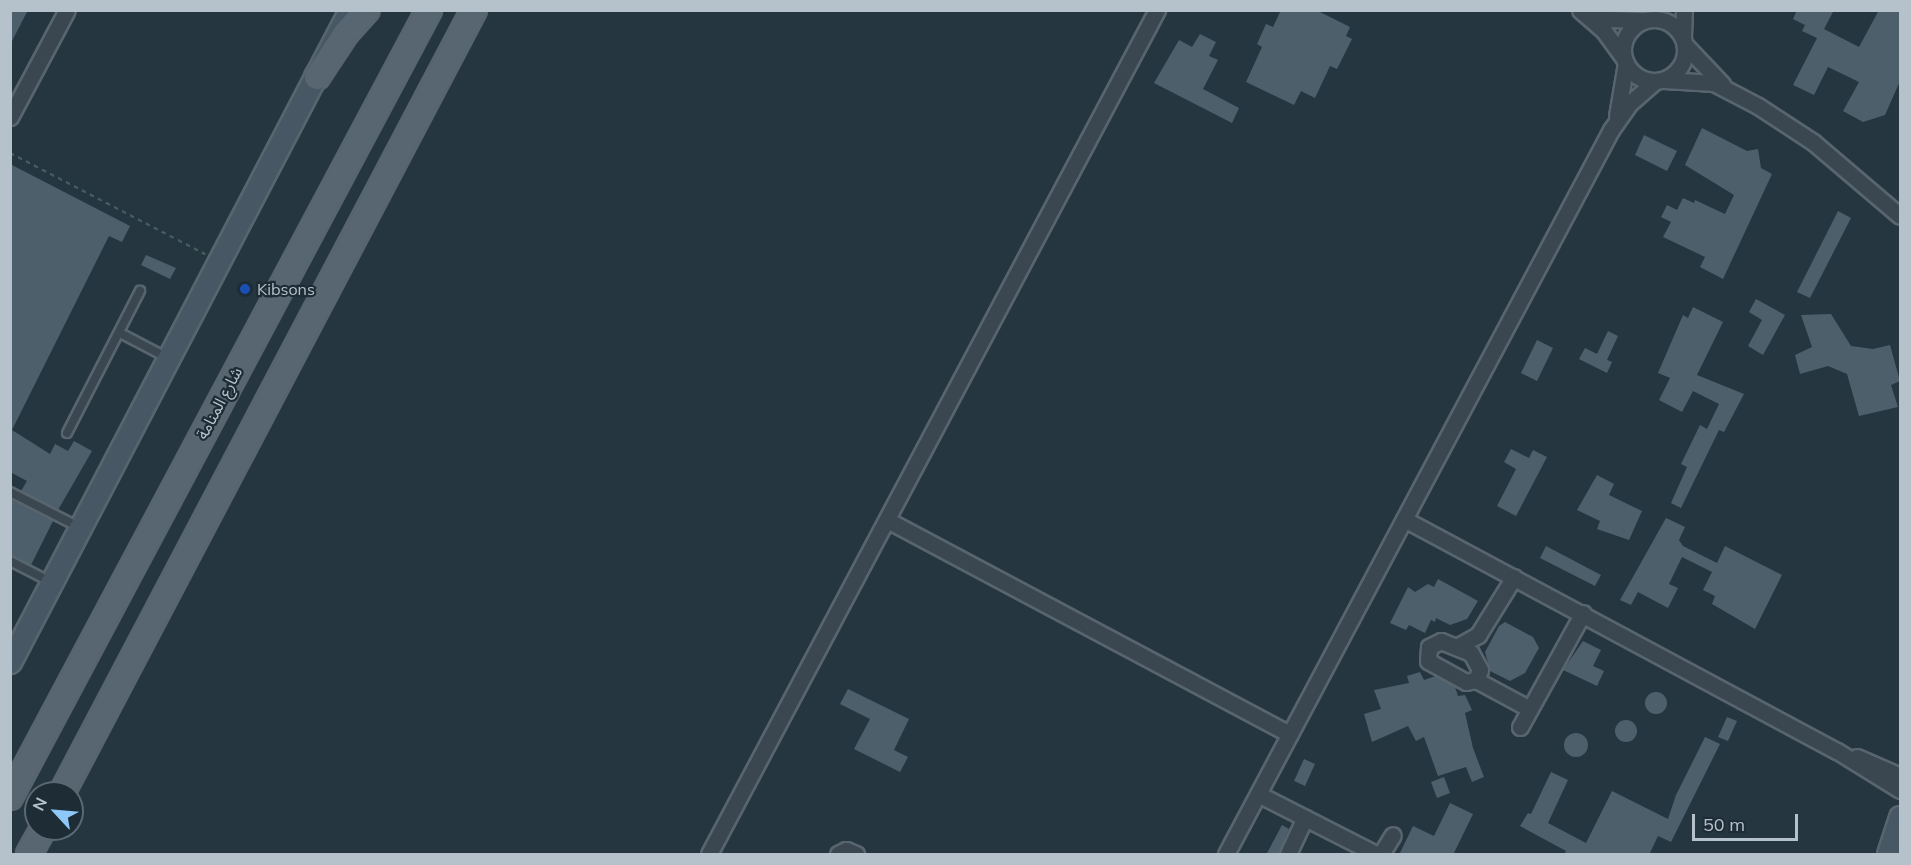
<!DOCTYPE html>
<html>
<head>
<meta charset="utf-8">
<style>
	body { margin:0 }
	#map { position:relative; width:1911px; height:865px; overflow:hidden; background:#253641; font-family:Mulish,"Noto Sans Arabic",sans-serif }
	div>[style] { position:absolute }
	.building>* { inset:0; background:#4e5f6c }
	.round { border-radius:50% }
	.path>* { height:2px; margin-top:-1px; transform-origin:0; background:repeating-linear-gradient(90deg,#465e5d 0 4.5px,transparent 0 9px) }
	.roads { filter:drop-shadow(2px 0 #58656e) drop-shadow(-2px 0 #58656e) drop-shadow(0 2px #58656e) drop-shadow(0 -2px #58656e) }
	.lane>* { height:8px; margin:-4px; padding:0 4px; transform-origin:4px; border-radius:4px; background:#3a4751 }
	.street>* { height:15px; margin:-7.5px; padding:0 7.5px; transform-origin:7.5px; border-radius:7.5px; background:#3a4751 }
	.street>.ring { margin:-7.5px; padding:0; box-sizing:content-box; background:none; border:15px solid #3a4751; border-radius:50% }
	.secondary>* { height:21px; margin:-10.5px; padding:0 10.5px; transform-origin:10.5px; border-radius:10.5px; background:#485764 }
	.primary>* { height:24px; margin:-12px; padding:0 12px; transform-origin:12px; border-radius:12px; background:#586671 }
	.dots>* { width:16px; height:16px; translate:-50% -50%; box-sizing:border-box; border:3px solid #1e2c36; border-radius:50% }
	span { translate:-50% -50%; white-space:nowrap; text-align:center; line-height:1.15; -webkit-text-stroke:4.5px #1e2c36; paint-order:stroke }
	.poi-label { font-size:16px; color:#b6c2cb }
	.left { translate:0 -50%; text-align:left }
	.street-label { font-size:16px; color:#b6c2cb }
	.frame { position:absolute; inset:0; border:12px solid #b6c2cb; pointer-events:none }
	.north { position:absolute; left:24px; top:781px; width:60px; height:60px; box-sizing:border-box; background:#1e2c36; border:2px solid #5b6872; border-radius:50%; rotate:296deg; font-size:16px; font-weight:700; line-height:24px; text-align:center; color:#b6c2cb }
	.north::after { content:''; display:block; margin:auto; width:21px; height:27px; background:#8dc8f9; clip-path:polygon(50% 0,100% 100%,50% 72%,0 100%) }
	.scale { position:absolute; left:1692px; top:814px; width:106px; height:27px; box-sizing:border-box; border:3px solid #b6c2cb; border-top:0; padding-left:8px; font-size:18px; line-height:21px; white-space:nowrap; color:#b6c2cb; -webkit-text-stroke:4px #1e2c36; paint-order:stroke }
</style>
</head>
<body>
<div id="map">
	<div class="building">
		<div style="clip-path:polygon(10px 10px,28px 10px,10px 45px)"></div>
		<div style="clip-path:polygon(1281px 10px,1316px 10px,1350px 27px,1346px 36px,1352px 39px,1337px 69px,1330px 66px,1315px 98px,1301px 91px,1294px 105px,1246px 82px,1262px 47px,1257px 44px,1266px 24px,1273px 27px)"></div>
		<div style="clip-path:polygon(1797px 10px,1834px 10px,1824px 29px,1859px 47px,1879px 10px,1900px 10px,1900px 81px,1885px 115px,1863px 122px,1843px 111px,1859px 82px,1828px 67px,1814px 95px,1793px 85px,1817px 38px,1802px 31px,1805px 25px,1793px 19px)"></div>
		<div style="clip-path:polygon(1200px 34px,1216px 42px,1209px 56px,1218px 60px,1203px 89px,1239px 108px,1232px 123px,1154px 83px,1179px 40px,1192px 47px)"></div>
		<div style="clip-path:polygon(1702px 128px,1747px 151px,1758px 149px,1761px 168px,1772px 174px,1723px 279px,1700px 267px,1705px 257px,1663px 237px,1671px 222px,1661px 217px,1667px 205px,1677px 210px,1683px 198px,1694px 203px,1695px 200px,1725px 214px,1734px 195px,1685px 165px)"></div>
		<div style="clip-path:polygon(1644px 135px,1677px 151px,1667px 171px,1635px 155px)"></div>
		<div style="clip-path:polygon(10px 164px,130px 226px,122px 242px,109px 236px,12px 430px,50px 454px,55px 444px,68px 451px,74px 441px,92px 451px,58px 510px,21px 491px,27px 481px,10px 472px)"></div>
		<div style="clip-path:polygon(1838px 211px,1851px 218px,1810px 298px,1797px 292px)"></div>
		<div style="clip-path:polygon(146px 255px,176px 268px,170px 279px,141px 265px)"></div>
		<div style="clip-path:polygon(1756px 299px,1785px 315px,1763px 355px,1748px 346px,1762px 320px,1749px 312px)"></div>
		<div style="clip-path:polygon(1693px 307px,1723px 322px,1697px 375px,1744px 394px,1724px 432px,1719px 430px,1681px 508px,1671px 503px,1687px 467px,1681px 464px,1700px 425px,1707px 429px,1719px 404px,1693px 391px,1682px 412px,1659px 400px,1670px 378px,1658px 373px,1683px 315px,1688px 318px)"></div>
		<div style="clip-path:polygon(1831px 314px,1851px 346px,1873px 349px,1890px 345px,1900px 381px,1891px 385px,1898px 407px,1859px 416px,1847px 374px,1828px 366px,1800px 374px,1795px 355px,1812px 347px,1801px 315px)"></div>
		<div style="clip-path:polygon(1608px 331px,1618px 336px,1607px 360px,1612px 362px,1607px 373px,1579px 359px,1585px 348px,1597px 354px)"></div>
		<div style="clip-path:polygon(1537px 340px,1553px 348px,1537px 381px,1521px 373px)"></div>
		<div style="clip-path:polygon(1511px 449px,1529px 458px,1533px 450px,1547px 457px,1516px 516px,1497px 506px,1516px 469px,1504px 462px)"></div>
		<div style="clip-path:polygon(1597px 475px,1614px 484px,1609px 495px,1642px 511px,1629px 540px,1597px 529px,1600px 521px,1577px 510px)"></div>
		<div style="clip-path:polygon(10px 499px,53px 521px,31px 565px,10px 555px)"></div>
		<div style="clip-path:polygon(1666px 518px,1685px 527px,1679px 540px,1683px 546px,1717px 563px,1725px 546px,1782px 575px,1755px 629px,1712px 604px,1715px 596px,1703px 590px,1712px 572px,1682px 557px,1669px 584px,1678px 588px,1668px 608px,1638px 592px,1631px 605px,1620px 600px)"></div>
		<div style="clip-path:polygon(1546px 546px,1601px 575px,1595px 586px,1540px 558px)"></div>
		<div style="clip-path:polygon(1438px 579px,1478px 601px,1467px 619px,1450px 625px,1436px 618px,1435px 622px,1431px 620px,1425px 633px,1409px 625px,1406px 630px,1390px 623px,1408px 587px,1415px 592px,1428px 584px,1434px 587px)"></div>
		<div style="clip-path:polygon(1505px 622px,1533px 637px,1539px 648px,1525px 673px,1510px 681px,1490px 671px,1485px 652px,1499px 626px)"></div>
		<div style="clip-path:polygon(1583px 641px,1601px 650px,1593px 666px,1604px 671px,1597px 686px,1563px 670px)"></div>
		<div style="clip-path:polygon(1420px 672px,1424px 680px,1436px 676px,1455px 687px,1458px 696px,1465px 695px,1472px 710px,1465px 713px,1473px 748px,1484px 777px,1472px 782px,1466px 767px,1438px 776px,1424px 737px,1416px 741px,1408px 726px,1372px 742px,1364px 714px,1381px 709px,1374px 690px,1409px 683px,1407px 676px)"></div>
		<div style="clip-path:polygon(848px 689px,909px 719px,894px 750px,908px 757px,900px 772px,854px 749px,870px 719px,840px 704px)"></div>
		<div class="round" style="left:1645px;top:692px;width:22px;height:22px"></div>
		<div style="clip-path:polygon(1727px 717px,1737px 721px,1728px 741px,1718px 737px)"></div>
		<div class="round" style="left:1615px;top:720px;width:22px;height:22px"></div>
		<div class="round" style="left:1564px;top:733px;width:24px;height:24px"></div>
		<div style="clip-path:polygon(1705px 737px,1720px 744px,1671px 842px,1658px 836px,1649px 855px,1564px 855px,1566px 851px,1520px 826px,1528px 813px,1531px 814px,1551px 772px,1568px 780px,1548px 823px,1586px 843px,1612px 791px,1668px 819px,1676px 795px)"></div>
		<div style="clip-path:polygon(1304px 759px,1315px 764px,1305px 786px,1294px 781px)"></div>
		<div style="clip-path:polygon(1444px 777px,1450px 793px,1437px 798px,1431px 782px)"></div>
		<div style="clip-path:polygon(1450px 803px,1473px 814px,1453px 855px,1399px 855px,1413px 826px,1434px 836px)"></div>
		<div style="clip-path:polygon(1282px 825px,1289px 829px,1278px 855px,1266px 855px)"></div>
	</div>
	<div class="path">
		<div style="left:10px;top:153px;width:220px;rotate:27.4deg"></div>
	</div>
	<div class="roads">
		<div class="lane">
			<div style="left:120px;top:333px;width:54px;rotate:27.5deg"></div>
			<div style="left:67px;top:433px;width:160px;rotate:-62.8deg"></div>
			<div style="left:10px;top:492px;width:77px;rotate:26.9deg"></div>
			<div style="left:10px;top:561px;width:46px;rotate:27.1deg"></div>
		</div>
		<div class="street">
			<div style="left:1580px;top:10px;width:32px;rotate:41deg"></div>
			<div style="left:1604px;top:31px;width:34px;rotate:54deg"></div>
			<div style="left:1588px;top:13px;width:24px;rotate:15deg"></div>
			<div style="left:1611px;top:19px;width:33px;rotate:2deg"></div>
			<div class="ring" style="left:1623px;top:19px;width:47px;height:47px"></div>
			<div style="left:1683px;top:37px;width:27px;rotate:-88deg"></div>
			<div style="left:1685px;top:45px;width:54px;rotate:46.5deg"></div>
			<div style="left:1664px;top:80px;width:50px;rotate:3.4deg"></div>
			<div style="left:1714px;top:83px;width:50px;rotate:27.6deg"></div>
			<div style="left:1758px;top:106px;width:66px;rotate:33.2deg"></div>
			<div style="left:1813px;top:142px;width:114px;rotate:40.4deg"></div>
			<div style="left:1617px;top:116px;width:54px;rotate:-80.4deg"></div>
			<div style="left:10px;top:117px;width:121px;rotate:-62deg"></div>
			<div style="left:1404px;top:519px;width:491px;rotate:28.2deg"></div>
			<div style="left:1837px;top:751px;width:74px;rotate:31.8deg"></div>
			<div style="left:887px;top:520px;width:456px;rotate:28deg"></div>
			<div style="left:1441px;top:641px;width:32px;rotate:22deg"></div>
			<div style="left:1471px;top:653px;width:19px;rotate:62deg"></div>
			<div style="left:1480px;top:670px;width:11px;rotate:112deg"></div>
			<div style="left:1476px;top:680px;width:10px;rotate:169deg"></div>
			<div style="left:1466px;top:682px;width:43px;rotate:-151.1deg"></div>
			<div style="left:1428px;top:661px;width:14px;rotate:-86deg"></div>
			<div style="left:1429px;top:647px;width:13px;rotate:-27deg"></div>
			<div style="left:1460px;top:645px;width:21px;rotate:-29deg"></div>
			<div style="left:1478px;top:635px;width:68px;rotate:-58.2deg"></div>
			<div style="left:1476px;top:680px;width:61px;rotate:28.2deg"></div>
			<div style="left:1520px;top:727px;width:130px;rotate:-61.1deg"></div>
			<div style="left:1857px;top:757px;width:47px;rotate:23.8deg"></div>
			<div style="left:1258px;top:794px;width:132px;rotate:27deg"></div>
			<div style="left:709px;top:854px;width:956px;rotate:-62.04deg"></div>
			<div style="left:838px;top:854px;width:9px;rotate:-27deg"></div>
			<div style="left:846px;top:850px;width:11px;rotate:22deg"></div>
			<div style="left:1226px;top:854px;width:820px;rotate:-62deg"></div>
			<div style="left:1611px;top:130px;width:33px;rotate:-55deg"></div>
			<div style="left:1630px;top:103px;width:33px;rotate:-41deg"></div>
			<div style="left:1288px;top:854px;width:40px;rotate:-65deg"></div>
			<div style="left:1381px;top:854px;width:22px;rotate:-58deg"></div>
		</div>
		<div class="secondary">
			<div style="left:10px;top:662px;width:735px;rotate:-62.46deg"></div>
			<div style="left:1888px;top:854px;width:39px;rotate:-72deg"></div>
		</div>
		<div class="primary">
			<div style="left:317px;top:77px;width:53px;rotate:-56.6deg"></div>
			<div style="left:346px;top:33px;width:31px;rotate:-48deg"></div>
			<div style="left:62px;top:793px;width:885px;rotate:-62.25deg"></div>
			<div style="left:10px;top:797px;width:892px;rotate:-61.97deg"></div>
			<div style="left:29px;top:854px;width:29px;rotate:-61deg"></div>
		</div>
	</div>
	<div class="dots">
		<div style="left:245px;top:289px;background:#1a4fb4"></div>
	</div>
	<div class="poi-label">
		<span class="left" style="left:257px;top:289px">Kibsons</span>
	</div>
	<div class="street-label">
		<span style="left:219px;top:403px;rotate:-62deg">شارع المنامة</span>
	</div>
	<div class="frame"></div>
	<div class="north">N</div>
	<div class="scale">50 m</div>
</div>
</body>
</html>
